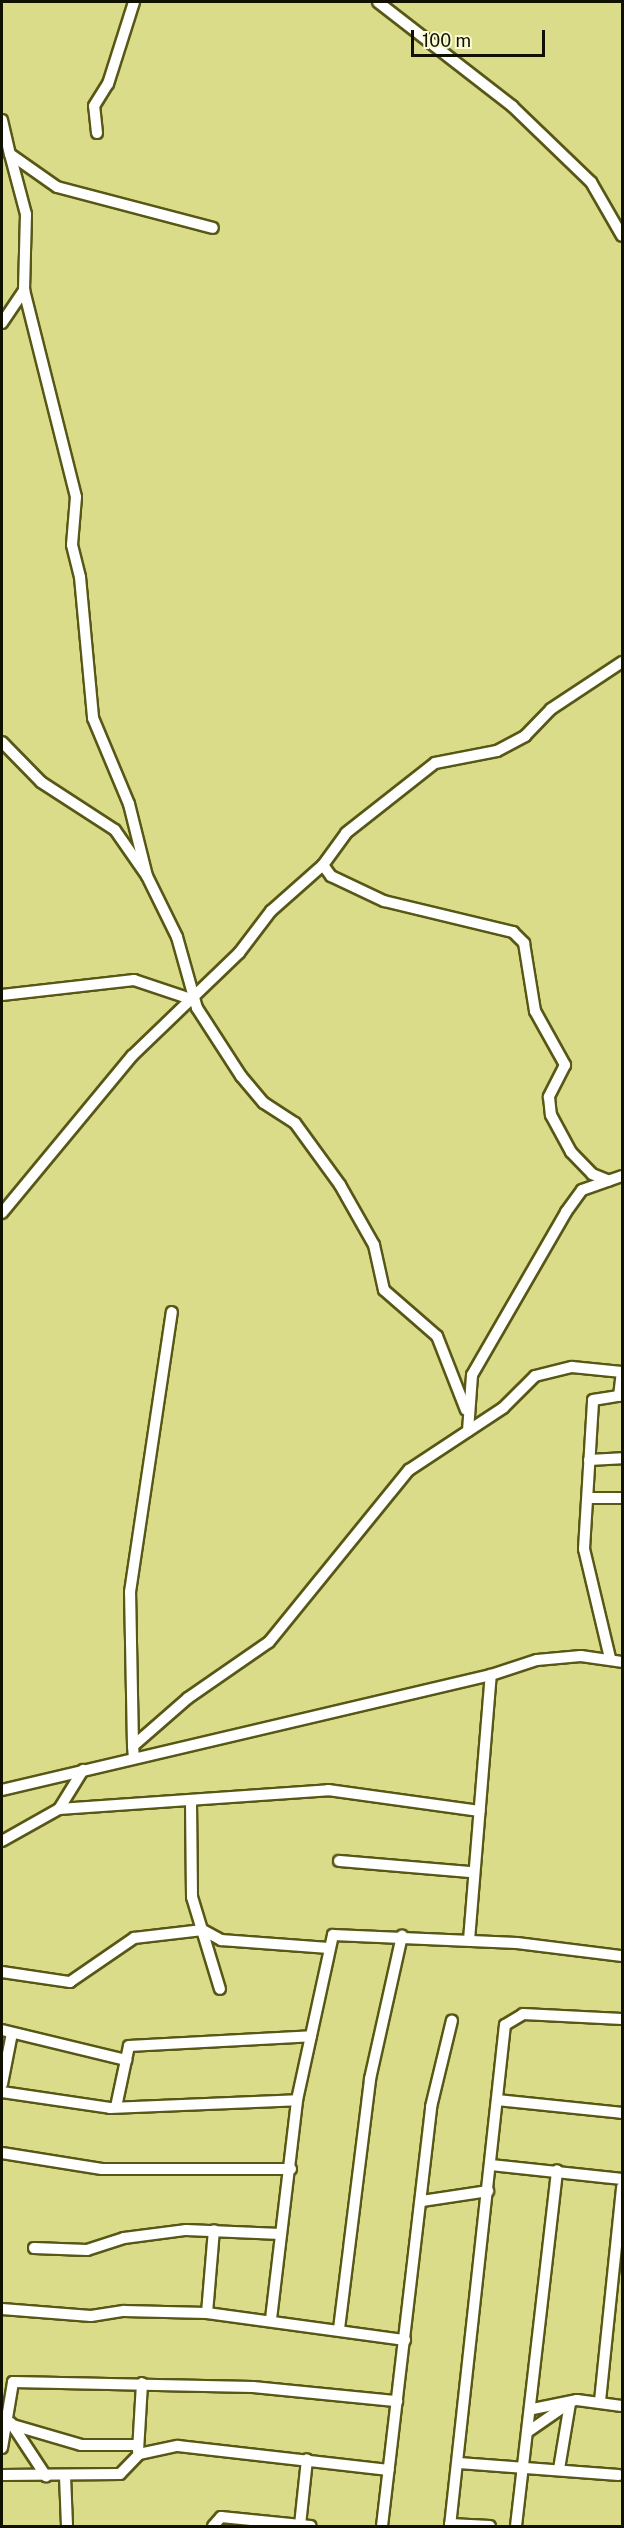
<!DOCTYPE html>
<html>
<head>
<meta charset="utf-8">
<style>
	body { margin:0 }
	#map { position:relative; width:624px; height:2528px; overflow:hidden; background:#dadc89; font-family:"Public Sans",sans-serif }
	div>[style] { position:absolute }
	.roads { filter:drop-shadow(2px 0 #575716) drop-shadow(-2px 0 #575716) drop-shadow(0 2px #575716) drop-shadow(0 -2px #575716) }
	.minor>* { height:10px; margin:-5px; padding:0 5px; transform-origin:5px; border-radius:5px; background:#fff }
	span { translate:-50% -50%; white-space:nowrap; text-align:center; line-height:1.15; -webkit-text-stroke:4.5px #f9fbd2; paint-order:stroke }
	.frame { position:absolute; inset:0; border:3px solid #110; pointer-events:none }
	.scale { position:absolute; left:411px; top:30px; width:134px; height:27px; box-sizing:border-box; border:3px solid #110; border-top:0; padding-left:8px; font-size:18px; line-height:21px; white-space:nowrap; color:#110; -webkit-text-stroke:4px #f9fbd2; paint-order:stroke }
</style>
</head>
<body>
<div id="map">
	<div class="roads">
		<div class="minor">
			<div style="left:378px;top:2px;width:170px;rotate:37.8deg"></div>
			<div style="left:512px;top:106px;width:110px;rotate:43.9deg"></div>
			<div style="left:591px;top:182px;width:62px;rotate:60.1deg"></div>
			<div style="left:2px;top:120px;width:35px;rotate:77deg"></div>
			<div style="left:10px;top:154px;width:57px;rotate:35.1deg"></div>
			<div style="left:57px;top:187px;width:161px;rotate:14.7deg"></div>
			<div style="left:97px;top:133px;width:27px;rotate:-96deg"></div>
			<div style="left:94px;top:106px;width:26px;rotate:-58deg"></div>
			<div style="left:108px;top:84px;width:86px;rotate:-72.4deg"></div>
			<div style="left:10px;top:154px;width:62px;rotate:75.1deg"></div>
			<div style="left:26px;top:214px;width:76px;rotate:91.5deg"></div>
			<div style="left:24px;top:290px;width:213px;rotate:75.9deg"></div>
			<div style="left:76px;top:497px;width:48px;rotate:94.8deg"></div>
			<div style="left:72px;top:545px;width:33px;rotate:76deg"></div>
			<div style="left:80px;top:577px;width:142px;rotate:84.7deg"></div>
			<div style="left:93px;top:718px;width:93px;rotate:67.3deg"></div>
			<div style="left:129px;top:804px;width:74px;rotate:76deg"></div>
			<div style="left:147px;top:876px;width:68px;rotate:63.8deg"></div>
			<div style="left:177px;top:937px;width:74px;rotate:74.3deg"></div>
			<div style="left:197px;top:1008px;width:81px;rotate:57.1deg"></div>
			<div style="left:241px;top:1076px;width:35px;rotate:50deg"></div>
			<div style="left:264px;top:1103px;width:37px;rotate:33deg"></div>
			<div style="left:295px;top:1123px;width:77px;rotate:54deg"></div>
			<div style="left:340px;top:1185px;width:69px;rotate:60.5deg"></div>
			<div style="left:374px;top:1245px;width:46px;rotate:77.5deg"></div>
			<div style="left:384px;top:1290px;width:70px;rotate:41deg"></div>
			<div style="left:437px;top:1336px;width:79px;rotate:68.6deg"></div>
			<div style="left:2px;top:323px;width:40px;rotate:-56deg"></div>
			<div style="left:2px;top:742px;width:56px;rotate:45.7deg"></div>
			<div style="left:41px;top:782px;width:88px;rotate:33deg"></div>
			<div style="left:115px;top:830px;width:56px;rotate:55.2deg"></div>
			<div style="left:323px;top:865px;width:14px;rotate:54deg"></div>
			<div style="left:331px;top:876px;width:59px;rotate:25.3deg"></div>
			<div style="left:384px;top:901px;width:133px;rotate:13.5deg"></div>
			<div style="left:513px;top:932px;width:16px;rotate:45deg"></div>
			<div style="left:524px;top:943px;width:69px;rotate:80.8deg"></div>
			<div style="left:535px;top:1011px;width:62px;rotate:60.9deg"></div>
			<div style="left:565px;top:1065px;width:36px;rotate:117deg"></div>
			<div style="left:549px;top:1097px;width:18px;rotate:84deg"></div>
			<div style="left:551px;top:1115px;width:42px;rotate:61.6deg"></div>
			<div style="left:571px;top:1152px;width:30px;rotate:46deg"></div>
			<div style="left:592px;top:1174px;width:18px;rotate:22deg"></div>
			<div style="left:2px;top:995px;width:133px;rotate:-6.5deg"></div>
			<div style="left:134px;top:980px;width:63px;rotate:18.4deg"></div>
			<div style="left:2px;top:1213px;width:204px;rotate:-50.4deg"></div>
			<div style="left:132px;top:1056px;width:149px;rotate:-43.9deg"></div>
			<div style="left:239px;top:953px;width:53px;rotate:-52.7deg"></div>
			<div style="left:271px;top:911px;width:69px;rotate:-41.5deg"></div>
			<div style="left:323px;top:865px;width:39px;rotate:-54deg"></div>
			<div style="left:346px;top:833px;width:113px;rotate:-38.2deg"></div>
			<div style="left:435px;top:763px;width:63px;rotate:-11deg"></div>
			<div style="left:497px;top:751px;width:32px;rotate:-28deg"></div>
			<div style="left:525px;top:736px;width:37px;rotate:-46deg"></div>
			<div style="left:551px;top:709px;width:85px;rotate:-33.5deg"></div>
			<div style="left:468px;top:1431px;width:56px;rotate:-85.9deg"></div>
			<div style="left:472px;top:1375px;width:188px;rotate:-60deg"></div>
			<div style="left:566px;top:1212px;width:27px;rotate:-54deg"></div>
			<div style="left:582px;top:1190px;width:42px;rotate:-19.3deg"></div>
			<div style="left:589px;top:1460px;width:33px;rotate:-3deg"></div>
			<div style="left:590px;top:1498px;width:32px"></div>
			<div style="left:610px;top:1658px;width:112px;rotate:-103.4deg"></div>
			<div style="left:584px;top:1549px;width:149px;rotate:-86.5deg"></div>
			<div style="left:593px;top:1400px;width:26px;rotate:-9deg"></div>
			<div style="left:619px;top:1396px;width:24px;rotate:-83deg"></div>
			<div style="left:133px;top:1746px;width:154px;rotate:-91.1deg"></div>
			<div style="left:130px;top:1592px;width:283px;rotate:-81.5deg"></div>
			<div style="left:134px;top:1758px;width:12px;rotate:-95deg"></div>
			<div style="left:133px;top:1746px;width:73px;rotate:-41.1deg"></div>
			<div style="left:188px;top:1698px;width:98px;rotate:-34.7deg"></div>
			<div style="left:269px;top:1642px;width:222px;rotate:-50.9deg"></div>
			<div style="left:409px;top:1470px;width:113px;rotate:-33.4deg"></div>
			<div style="left:503px;top:1408px;width:45px;rotate:-45deg"></div>
			<div style="left:535px;top:1376px;width:38px;rotate:-14deg"></div>
			<div style="left:572px;top:1367px;width:50px;rotate:5.7deg"></div>
			<div style="left:2px;top:1790px;width:502px;rotate:-13.23deg"></div>
			<div style="left:491px;top:1675px;width:48px;rotate:-18.1deg"></div>
			<div style="left:537px;top:1660px;width:44px;rotate:-5.2deg"></div>
			<div style="left:581px;top:1656px;width:41px;rotate:8.3deg"></div>
			<div style="left:191px;top:1801px;width:96px;rotate:89.4deg"></div>
			<div style="left:192px;top:1897px;width:96px;rotate:73.1deg"></div>
			<div style="left:59px;top:1809px;width:270px;rotate:-4deg"></div>
			<div style="left:328px;top:1790px;width:153px;rotate:7.9deg"></div>
			<div style="left:2px;top:1841px;width:65px;rotate:-29.3deg"></div>
			<div style="left:59px;top:1809px;width:46px;rotate:-58.4deg"></div>
			<div style="left:339px;top:1861px;width:132px;rotate:4.8deg"></div>
			<div style="left:469px;top:1940px;width:266px;rotate:-85.3deg"></div>
			<div style="left:2px;top:1972px;width:69px;rotate:8.4deg"></div>
			<div style="left:70px;top:1982px;width:78px;rotate:-34.5deg"></div>
			<div style="left:134px;top:1938px;width:69px;rotate:-6.6deg"></div>
			<div style="left:203px;top:1930px;width:21px;rotate:29deg"></div>
			<div style="left:221px;top:1940px;width:108px;rotate:4.2deg"></div>
			<div style="left:2px;top:2030px;width:128px;rotate:13.6deg"></div>
			<div style="left:2px;top:2084px;width:52px;rotate:-78.9deg"></div>
			<div style="left:2px;top:2092px;width:109px;rotate:8.4deg"></div>
			<div style="left:110px;top:2108px;width:187px;rotate:-2.4deg"></div>
			<div style="left:497px;top:2100px;width:126px;rotate:5.9deg"></div>
			<div style="left:116px;top:2107px;width:62px;rotate:-78deg"></div>
			<div style="left:129px;top:2046px;width:182px;rotate:-3.1deg"></div>
			<div style="left:2px;top:2153px;width:101px;rotate:9.1deg"></div>
			<div style="left:102px;top:2169px;width:189px"></div>
			<div style="left:491px;top:2165px;width:132px;rotate:6.1deg"></div>
			<div style="left:422px;top:2201px;width:67px;rotate:-8.6deg"></div>
			<div style="left:34px;top:2248px;width:53px;rotate:2.2deg"></div>
			<div style="left:87px;top:2250px;width:39px;rotate:-18deg"></div>
			<div style="left:124px;top:2238px;width:63px;rotate:-7.4deg"></div>
			<div style="left:186px;top:2230px;width:95px;rotate:2.4deg"></div>
			<div style="left:2px;top:2309px;width:89px;rotate:4.5deg"></div>
			<div style="left:91px;top:2316px;width:33px;rotate:-9deg"></div>
			<div style="left:124px;top:2311px;width:83px;rotate:1.4deg"></div>
			<div style="left:207px;top:2313px;width:200px;rotate:7.8deg"></div>
			<div style="left:207px;top:2313px;width:83px;rotate:-85.2deg"></div>
			<div style="left:271px;top:2319px;width:221px;rotate:-83.2deg"></div>
			<div style="left:297px;top:2100px;width:169px;rotate:-77.7deg"></div>
			<div style="left:333px;top:1935px;width:184px;rotate:2.5deg"></div>
			<div style="left:517px;top:1943px;width:106px;rotate:7.1deg"></div>
			<div style="left:339px;top:2329px;width:252px;rotate:-82.9deg"></div>
			<div style="left:370px;top:2079px;width:147px;rotate:-77.4deg"></div>
			<div style="left:600px;top:2401px;width:215px;rotate:-84.1deg"></div>
			<div style="left:533px;top:2409px;width:45px;rotate:-11.6deg"></div>
			<div style="left:577px;top:2400px;width:45px;rotate:7.6deg"></div>
			<div style="left:6px;top:2423px;width:78px;rotate:16.3deg"></div>
			<div style="left:81px;top:2445px;width:55px"></div>
			<div style="left:11px;top:2423px;width:64px;rotate:56.6deg"></div>
			<div style="left:529px;top:2431px;width:47px;rotate:-34.7deg"></div>
			<div style="left:2px;top:2448px;width:67px;rotate:-80.5deg"></div>
			<div style="left:13px;top:2382px;width:240px;rotate:1.2deg"></div>
			<div style="left:253px;top:2387px;width:145px;rotate:5.6deg"></div>
			<div style="left:138px;top:2451px;width:68px;rotate:-86.6deg"></div>
			<div style="left:459px;top:2463px;width:160px;rotate:4.3deg"></div>
			<div style="left:559px;top:2469px;width:67px;rotate:-80.5deg"></div>
			<div style="left:2px;top:2475px;width:118px;rotate:-0.5deg"></div>
			<div style="left:120px;top:2474px;width:28px;rotate:-46deg"></div>
			<div style="left:139px;top:2454px;width:40px;rotate:-12deg"></div>
			<div style="left:178px;top:2446px;width:212px;rotate:6.5deg"></div>
			<div style="left:65px;top:2476px;width:50px;rotate:87.7deg"></div>
			<div style="left:450px;top:2524px;width:40px;rotate:2.9deg"></div>
			<div style="left:300px;top:2525px;width:66px;rotate:-83.9deg"></div>
			<div style="left:213px;top:2526px;width:12px;rotate:-48deg"></div>
			<div style="left:221px;top:2517px;width:90px;rotate:5.7deg"></div>
			<div style="left:382px;top:2526px;width:422px;rotate:-83.3deg"></div>
			<div style="left:431px;top:2107px;width:89px;rotate:-76.4deg"></div>
			<div style="left:450px;top:2526px;width:504px;rotate:-83.74deg"></div>
			<div style="left:505px;top:2025px;width:21px;rotate:-31deg"></div>
			<div style="left:523px;top:2014px;width:99px;rotate:2.9deg"></div>
			<div style="left:516px;top:2526px;width:358px;rotate:-83.4deg"></div>
		</div>
	</div>
	<div class="frame"></div>
	<div class="scale">100 m</div>
</div>
</body>
</html>
